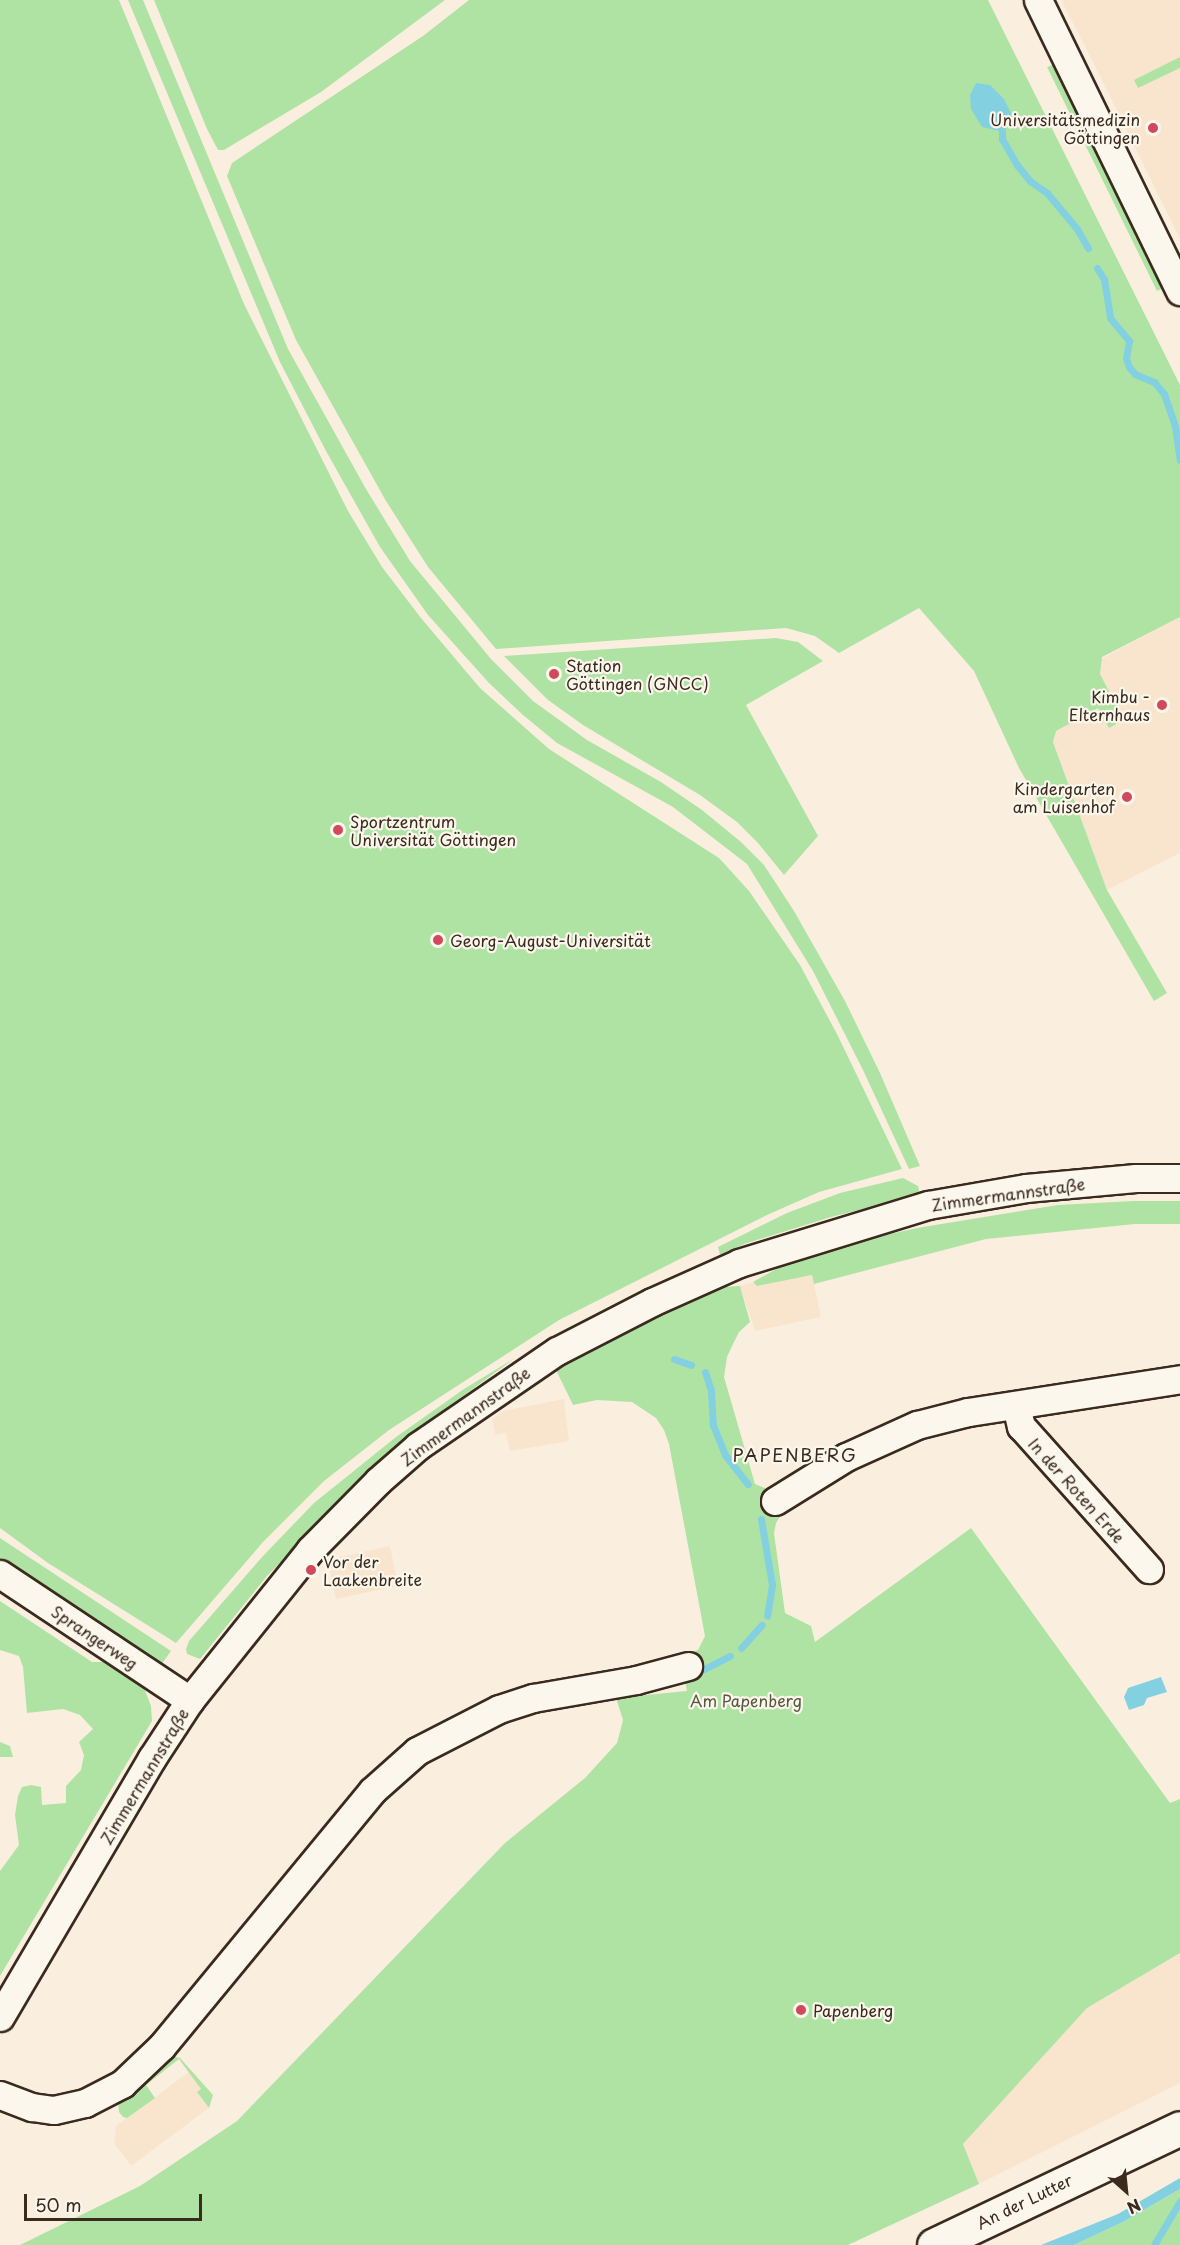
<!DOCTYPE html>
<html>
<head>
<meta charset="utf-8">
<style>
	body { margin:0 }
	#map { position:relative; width:1180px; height:2245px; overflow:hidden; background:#faefde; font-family:"Playpen Sans",sans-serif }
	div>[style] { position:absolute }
	.built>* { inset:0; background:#f9e5cd }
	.green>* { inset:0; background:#afe3a4 }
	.water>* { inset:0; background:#83d0e1 }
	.stream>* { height:7px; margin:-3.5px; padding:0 3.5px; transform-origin:3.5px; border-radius:3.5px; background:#83d0e1 }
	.roads { filter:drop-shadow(2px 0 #3b2a1e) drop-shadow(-2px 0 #3b2a1e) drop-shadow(0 2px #3b2a1e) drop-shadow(0 -2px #3b2a1e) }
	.street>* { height:27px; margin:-13.5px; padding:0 13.5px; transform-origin:13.5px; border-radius:13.5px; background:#fbf7ec }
	.primary>* { height:33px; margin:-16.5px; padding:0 16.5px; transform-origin:16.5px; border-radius:16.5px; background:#fbf7ec }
	.dots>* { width:16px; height:16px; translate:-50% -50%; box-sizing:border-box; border:3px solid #fbf7ec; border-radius:50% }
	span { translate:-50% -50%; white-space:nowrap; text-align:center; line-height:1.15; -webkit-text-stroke:4.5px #fbf7ec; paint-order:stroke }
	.poi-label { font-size:16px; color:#3b2a1e }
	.right { translate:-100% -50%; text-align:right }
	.left { translate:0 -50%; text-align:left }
	.street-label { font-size:16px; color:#3b2a1e }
	.park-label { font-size:16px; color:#585840 }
	.neighbourhood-label { font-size:18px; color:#3b2a1e; letter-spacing:1.5px }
	.north { position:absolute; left:1096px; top:2161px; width:60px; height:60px; -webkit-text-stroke:4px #fbf7ec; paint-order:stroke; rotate:153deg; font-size:16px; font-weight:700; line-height:24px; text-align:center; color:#3b2a1e }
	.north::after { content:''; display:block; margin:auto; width:21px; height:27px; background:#3b2a1e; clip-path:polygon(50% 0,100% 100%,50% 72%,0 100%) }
	.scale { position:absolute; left:24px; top:2194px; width:178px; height:27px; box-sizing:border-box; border:3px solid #3b2a1e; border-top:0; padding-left:8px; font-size:18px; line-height:21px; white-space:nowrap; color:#3b2a1e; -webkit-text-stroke:4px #fbf7ec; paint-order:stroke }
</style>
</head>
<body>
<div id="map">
	<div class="built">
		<div style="clip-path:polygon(1061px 0,1180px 0,1180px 239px,1094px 64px)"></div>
		<div style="clip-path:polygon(1180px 617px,1180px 853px,1107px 890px,1053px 742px,1067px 677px)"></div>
		<div style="clip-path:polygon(812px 1275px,821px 1317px,755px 1331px,740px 1286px,753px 1282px,757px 1286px)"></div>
		<div style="clip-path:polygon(564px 1399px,569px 1441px,510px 1451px,506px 1433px,495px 1435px,492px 1419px,503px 1411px)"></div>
		<div style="clip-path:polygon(390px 1546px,398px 1586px,336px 1599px,330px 1571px,339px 1569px,336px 1558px)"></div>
		<div style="clip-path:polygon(1180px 1953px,1180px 2083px,979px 2184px,963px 2144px,1087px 2008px)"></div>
		<div style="clip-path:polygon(189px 2072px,201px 2089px,198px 2093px,209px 2108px,131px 2166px,114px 2143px,116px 2126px)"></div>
	</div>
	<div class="green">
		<div style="clip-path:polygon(0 0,119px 0,244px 304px,348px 511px,382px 567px,421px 618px,480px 688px,549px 749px,719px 858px,749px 891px,800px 965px,838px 1036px,902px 1169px,819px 1192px,767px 1215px,559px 1320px,389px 1430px,324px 1481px,263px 1542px,176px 1643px,48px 1563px,0 1528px)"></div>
		<div style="clip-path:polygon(128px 0,143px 0,288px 349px,366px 489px,410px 561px,491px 659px,533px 701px,587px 740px,661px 782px,702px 810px,741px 842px,764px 865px,794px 911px,845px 1001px,880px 1073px,920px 1166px,909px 1169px,863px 1070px,813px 971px,747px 864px,673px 807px,557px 743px,523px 715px,489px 683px,428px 615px,380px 547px,326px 451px,280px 362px)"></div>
		<div style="clip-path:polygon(154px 0,445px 0,321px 92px,224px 150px,218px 150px,207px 129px)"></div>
		<div style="clip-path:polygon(469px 0,988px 0,1180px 385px,1180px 617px,1102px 657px,1100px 674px,1124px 720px,1109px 728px,1098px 708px,1056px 731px,1053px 742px,1107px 890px,1167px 993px,1154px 1001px,1019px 768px,974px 671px,919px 608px,839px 653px,815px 636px,786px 628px,496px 649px,428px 567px,386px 501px,296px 340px,227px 176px,232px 163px,423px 36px)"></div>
		<div style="clip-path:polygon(1180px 57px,1180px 68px,1138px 88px,1134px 80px)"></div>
		<div style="clip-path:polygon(1055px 64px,1165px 287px,1157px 291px,1047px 67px)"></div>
		<div style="clip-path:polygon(776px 638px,798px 642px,823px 661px,746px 705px,818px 836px,784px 875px,758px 843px,737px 822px,700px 795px,583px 725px,548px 700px,504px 656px)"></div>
		<div style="clip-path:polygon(903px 1178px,918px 1186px,920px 1195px,831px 1217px,744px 1244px,720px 1255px,718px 1247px,787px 1213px,840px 1193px)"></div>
		<div style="clip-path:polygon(1133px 1201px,1180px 1201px,1180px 1224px,1135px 1224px,986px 1239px,814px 1284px,812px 1275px,757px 1286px,753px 1282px,787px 1263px,854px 1242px,917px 1228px,1058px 1205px)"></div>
		<div style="clip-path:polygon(740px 1286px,750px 1322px,739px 1332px,733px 1344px,727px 1357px,724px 1377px,755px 1484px,772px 1491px,783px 1512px,776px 1523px,774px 1533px,785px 1613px,811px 1626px,815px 1642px,971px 1528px,1170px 1803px,1180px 1799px,1180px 1953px,1087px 2008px,963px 2144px,979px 2184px,848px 2245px,20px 2245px,140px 2186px,237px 2121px,505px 1843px,585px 1778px,617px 1743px,623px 1720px,616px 1698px,687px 1691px,680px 1655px,698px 1650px,705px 1636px,669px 1444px,664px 1430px,656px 1418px,632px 1402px,597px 1400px,573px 1405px,556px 1370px,599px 1344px,708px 1288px)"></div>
		<div style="clip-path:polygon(515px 1358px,430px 1420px,365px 1476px,267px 1576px,200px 1659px,187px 1654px,186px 1649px,189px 1641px,263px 1556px,314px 1503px,396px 1437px,464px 1389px)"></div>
		<div style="clip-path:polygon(0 1538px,171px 1651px,161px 1665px,0 1558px)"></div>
		<div style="clip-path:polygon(0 1601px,92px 1662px,107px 1662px,144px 1688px,151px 1706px,152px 1721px,0 1976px,0 1871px,19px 1845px,15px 1815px,18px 1796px,22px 1787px,31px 1785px,41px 1787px,42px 1805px,66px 1803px,66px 1786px,81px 1770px,84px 1755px,79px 1742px,93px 1729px,80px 1715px,63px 1709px,27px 1713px,23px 1667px,19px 1656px,0 1650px)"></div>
		<div style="clip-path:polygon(0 1742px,10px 1746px,13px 1757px,0 1757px)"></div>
		<div style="clip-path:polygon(172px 2056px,180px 2058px,213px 2095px,209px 2108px,197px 2092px,201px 2089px,179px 2059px,146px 2085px,155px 2098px,127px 2118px,123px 2117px,119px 2112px,118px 2103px)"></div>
		<div style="clip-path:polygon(1180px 2189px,1180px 2245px,1074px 2245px,1123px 2222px)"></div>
	</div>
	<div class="water">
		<div style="clip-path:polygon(976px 83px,990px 85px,1004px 99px,1011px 113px,1012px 123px,1009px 126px,1000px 131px,982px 127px,971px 109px,970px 95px)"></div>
		<div style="clip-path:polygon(1161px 1677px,1167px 1692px,1147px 1698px,1144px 1705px,1129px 1710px,1124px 1697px,1128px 1688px)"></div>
		<div style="clip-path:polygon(1180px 2178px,1180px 2189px,1123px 2222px,1074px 2245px,1041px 2245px,1118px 2214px)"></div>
	</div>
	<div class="stream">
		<div style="left:1002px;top:123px;width:16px;rotate:90deg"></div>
		<div style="left:1002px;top:139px;width:30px;rotate:60deg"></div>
		<div style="left:1017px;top:165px;width:21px;rotate:51deg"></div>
		<div style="left:1030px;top:181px;width:21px;rotate:35deg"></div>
		<div style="left:1047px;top:193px;width:47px;rotate:50.2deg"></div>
		<div style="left:1077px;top:229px;width:22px;rotate:60deg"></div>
		<div style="left:1097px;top:268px;width:13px;rotate:58deg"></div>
		<div style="left:1104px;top:279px;width:39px;rotate:81deg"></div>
		<div style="left:1110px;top:318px;width:30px;rotate:50deg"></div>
		<div style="left:1129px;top:341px;width:17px;rotate:100deg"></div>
		<div style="left:1126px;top:358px;width:9px;rotate:72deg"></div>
		<div style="left:1129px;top:367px;width:9px;rotate:49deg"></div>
		<div style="left:1135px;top:374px;width:21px;rotate:23deg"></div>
		<div style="left:1154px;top:382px;width:16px;rotate:50deg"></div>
		<div style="left:1164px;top:394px;width:34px;rotate:71deg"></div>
		<div style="left:1175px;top:426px;width:34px;rotate:82deg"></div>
		<div style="left:674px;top:1359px;width:18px;rotate:19deg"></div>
		<div style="left:705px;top:1372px;width:19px;rotate:72deg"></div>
		<div style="left:711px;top:1390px;width:35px;rotate:87deg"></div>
		<div style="left:713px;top:1425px;width:32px;rotate:68deg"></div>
		<div style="left:725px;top:1455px;width:37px;rotate:52deg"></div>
		<div style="left:761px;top:1519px;width:67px;rotate:80.5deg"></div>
		<div style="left:772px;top:1585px;width:31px;rotate:99deg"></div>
		<div style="left:741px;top:1648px;width:31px;rotate:-48deg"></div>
		<div style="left:704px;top:1669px;width:29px;rotate:-27deg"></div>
		<div style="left:1154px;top:2245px;width:51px;rotate:-59.4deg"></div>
	</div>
	<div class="roads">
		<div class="street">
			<div style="left:1038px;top:0;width:324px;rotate:64deg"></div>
			<div style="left:1016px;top:1405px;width:22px;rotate:77deg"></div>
			<div style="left:1021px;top:1426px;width:192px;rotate:48.2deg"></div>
			<div style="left:775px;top:1501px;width:84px;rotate:-31.8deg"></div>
			<div style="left:846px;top:1457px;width:78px;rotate:-24.3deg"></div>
			<div style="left:917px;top:1425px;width:53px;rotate:-14.3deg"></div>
			<div style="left:968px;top:1412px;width:215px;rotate:-8.8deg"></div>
			<div style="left:0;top:1574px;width:228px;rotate:33.6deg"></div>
			<div style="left:0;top:2017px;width:300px;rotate:-59.6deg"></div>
			<div style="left:152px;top:1758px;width:69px;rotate:-56.8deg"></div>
			<div style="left:190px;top:1700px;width:192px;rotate:-51.3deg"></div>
			<div style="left:310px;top:1550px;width:97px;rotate:-45.4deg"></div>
			<div style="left:378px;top:1481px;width:53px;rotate:-41.2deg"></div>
			<div style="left:418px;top:1446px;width:168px;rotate:-34.4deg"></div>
			<div style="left:557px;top:1351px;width:107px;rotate:-27.3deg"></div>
			<div style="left:652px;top:1302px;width:95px;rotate:-24.1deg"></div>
			<div style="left:739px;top:1263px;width:198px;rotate:-17.1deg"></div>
			<div style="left:928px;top:1205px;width:99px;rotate:-9.8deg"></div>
			<div style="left:1026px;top:1188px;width:110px;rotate:-5.2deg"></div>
			<div style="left:1136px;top:1178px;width:44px"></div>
			<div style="left:0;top:2095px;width:34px;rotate:21deg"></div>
			<div style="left:32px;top:2107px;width:22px;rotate:8deg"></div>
			<div style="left:54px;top:2110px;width:32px;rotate:-13deg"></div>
			<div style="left:85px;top:2103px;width:42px;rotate:-27.2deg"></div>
			<div style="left:122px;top:2084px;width:55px;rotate:-43.5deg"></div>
			<div style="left:162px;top:2046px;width:330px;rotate:-50.5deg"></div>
			<div style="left:372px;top:1791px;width:60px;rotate:-41.6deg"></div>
			<div style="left:417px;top:1751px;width:92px;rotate:-27.1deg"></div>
			<div style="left:499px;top:1709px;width:36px;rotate:-18deg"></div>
			<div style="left:533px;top:1698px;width:105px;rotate:-9.9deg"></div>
			<div style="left:636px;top:1680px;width:54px;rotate:-15.1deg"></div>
		</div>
		<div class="primary">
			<div style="left:934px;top:2245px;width:272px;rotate:-25.4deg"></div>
		</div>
	</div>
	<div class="dots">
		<div style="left:1153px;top:128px;background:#d1495b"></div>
		<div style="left:554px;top:674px;background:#d1495b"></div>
		<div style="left:1162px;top:705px;background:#d1495b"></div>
		<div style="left:1127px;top:797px;background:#d1495b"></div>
		<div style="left:338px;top:830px;background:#d1495b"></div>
		<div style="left:438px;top:940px;background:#d1495b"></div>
		<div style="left:311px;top:1570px;background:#d1495b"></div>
		<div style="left:801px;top:2010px;background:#d1495b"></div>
	</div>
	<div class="poi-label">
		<span class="right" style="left:1140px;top:128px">Universitätsmedizin<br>Göttingen</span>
		<span class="left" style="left:566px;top:674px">Station<br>Göttingen (GNCC)</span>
		<span class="right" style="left:1150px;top:705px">Kimbu -<br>Elternhaus</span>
		<span class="right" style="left:1115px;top:797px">Kindergarten<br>am Luisenhof</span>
		<span class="left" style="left:350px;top:830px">Sportzentrum<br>Universität Göttingen</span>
		<span class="left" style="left:450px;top:940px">Georg-August-Universität</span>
		<span class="left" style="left:323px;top:1570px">Vor der<br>Laakenbreite</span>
		<span class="left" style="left:813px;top:2010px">Papenberg</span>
	</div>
	<div class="street-label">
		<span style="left:1008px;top:1194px;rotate:-8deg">Zimmermannstraße</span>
		<span style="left:465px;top:1416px;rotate:-36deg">Zimmermannstraße</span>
		<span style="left:1077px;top:1490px;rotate:48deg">In der Roten Erde</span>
		<span style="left:95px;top:1637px;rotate:34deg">Sprangerweg</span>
		<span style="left:144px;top:1776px;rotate:-59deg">Zimmermannstraße</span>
		<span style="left:1024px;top:2201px;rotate:-26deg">An der Lutter</span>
	</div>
	<div class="park-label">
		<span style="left:746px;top:1700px">Am Papenberg</span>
	</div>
	<div class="neighbourhood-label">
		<span style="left:795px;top:1455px">PAPENBERG</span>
	</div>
	<div class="north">N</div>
	<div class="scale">50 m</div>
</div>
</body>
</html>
